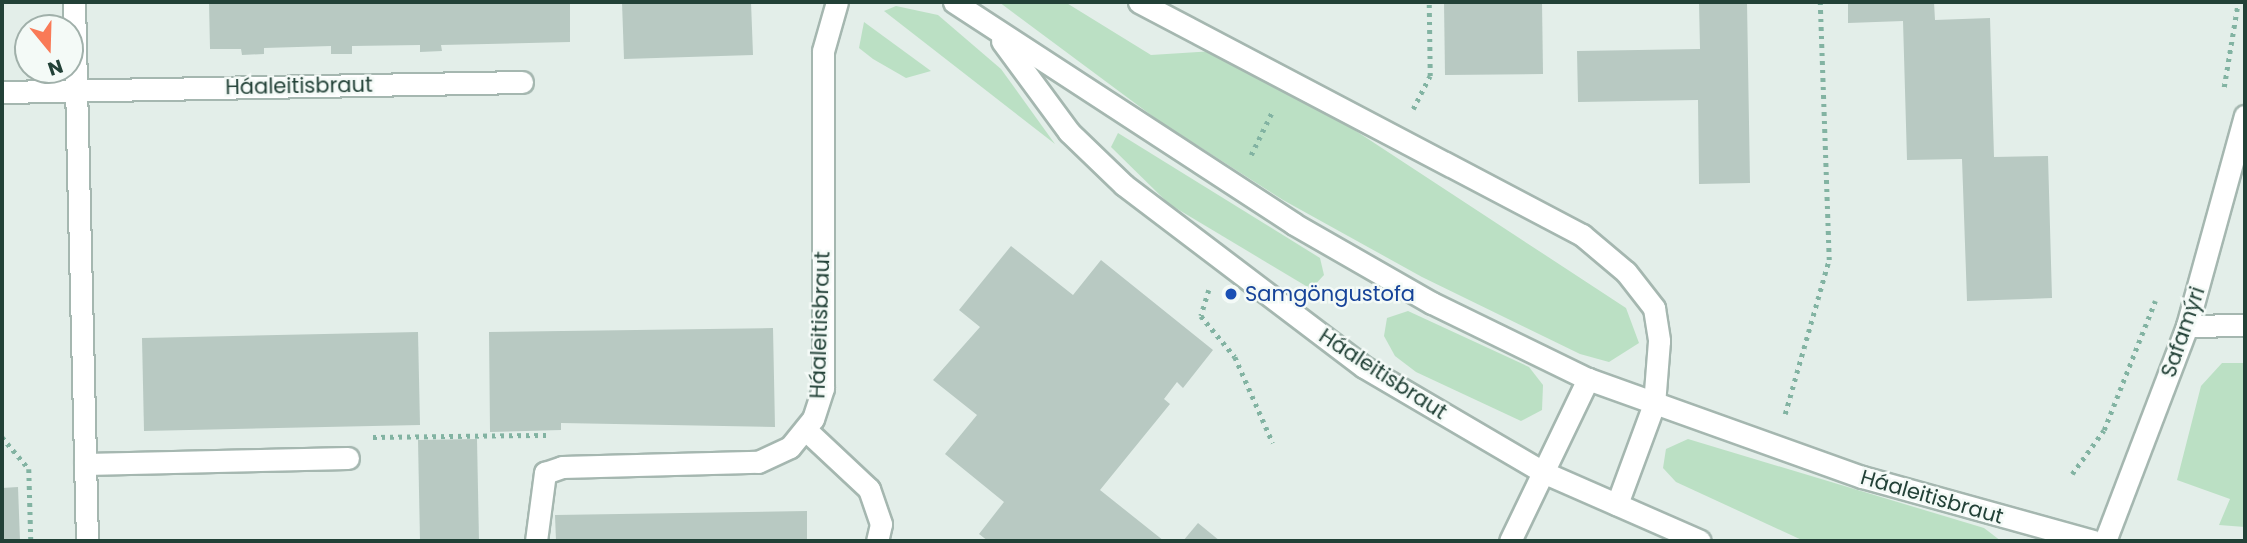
<!DOCTYPE html>
<html>
<head>
<meta charset="utf-8">
<style>
	body { margin:0 }
	#map { position:relative; width:2247px; height:543px; overflow:hidden; background:#e3eee9; font-family:Poppins,sans-serif }
	div>[style] { position:absolute }
	.green>* { inset:0; background:#bbe0c4 }
	.building>* { inset:0; background:#b8c9c2 }
	.path>* { height:4.5px; margin-top:-2.25px; transform-origin:0; background:repeating-linear-gradient(90deg,#82b3a2 0 3.5px,transparent 0 8.5px) }
	.roads { filter:drop-shadow(2px 0 #a5b7b0) drop-shadow(-2px 0 #a5b7b0) drop-shadow(0 2px #a5b7b0) drop-shadow(0 -2px #a5b7b0) }
	.service>* { height:21px; margin:-10.5px; padding:0 10.5px; transform-origin:10.5px; border-radius:10.5px; background:#fff }
	.minor>* { height:21px; margin:-10.5px; padding:0 10.5px; transform-origin:10.5px; border-radius:10.5px; background:#fff }
	.tertiary>* { height:21px; margin:-10.5px; padding:0 10.5px; transform-origin:10.5px; border-radius:10.5px; background:#fff }
	.dots>* { width:19px; height:19px; translate:-50% -50%; box-sizing:border-box; border:4px solid #f4faf7; border-radius:50% }
	span { translate:-50% -50%; white-space:nowrap; text-align:center; line-height:1.15; -webkit-text-stroke:5px #f4faf7; paint-order:stroke }
	.street-label { font-size:21px; color:#224137 }
	.transit-label { font-size:21px; color:#164399 }
	.left { translate:0 -50%; text-align:left }
	.frame { position:absolute; inset:0; border:4px solid #224137; pointer-events:none }
	.north { position:absolute; left:14px; top:14px; width:70px; height:70px; box-sizing:border-box; background:#f4faf7; border:2px solid #a0b0aa; border-radius:50%; rotate:161deg; font-size:19px; font-weight:700; line-height:28px; text-align:center; color:#224137 }
	.north::after { content:''; display:block; margin:auto; width:24px; height:32px; background:#f97a57; clip-path:polygon(50% 0,100% 100%,50% 72%,0 100%) }
</style>
</head>
<body>
<div id="map">
	<div class="green">
		<div style="clip-path:polygon(999px 2px,1065px 2px,1151px 55px,1214px 51px,1327px 112px,1626px 308px,1639px 343px,1609px 362px,1580px 354px,1422px 277px,1283px 200px,1159px 121px)"></div>
		<div style="clip-path:polygon(896px 6px,938px 15px,1001px 69px,1055px 144px,884px 11px)"></div>
		<div style="clip-path:polygon(864px 22px,931px 71px,906px 78px,873px 59px,859px 48px)"></div>
		<div style="clip-path:polygon(1118px 133px,1320px 258px,1324px 275px,1311px 289px,1169px 204px,1111px 147px)"></div>
		<div style="clip-path:polygon(1408px 311px,1529px 367px,1543px 385px,1542px 410px,1521px 421px,1416px 372px,1395px 356px,1384px 336px,1387px 318px)"></div>
		<div style="clip-path:polygon(2222px 363px,2245px 363px,2245px 527px,2219px 525px,2230px 499px,2177px 480px,2201px 386px)"></div>
		<div style="clip-path:polygon(1688px 439px,1984px 528px,2001px 541px,1804px 541px,1676px 482px,1663px 468px,1666px 449px)"></div>
	</div>
	<div class="building">
		<div style="clip-path:polygon(209px 2px,570px 2px,570px 42px,441px 45px,442px 51px,420px 52px,420px 45px,352px 46px,352px 54px,331px 54px,331px 46px,264px 48px,264px 54px,242px 55px,241px 49px,210px 49px)"></div>
		<div style="clip-path:polygon(622px 2px,751px 2px,753px 55px,624px 59px)"></div>
		<div style="clip-path:polygon(1444px 2px,1542px 2px,1543px 74px,1445px 75px)"></div>
		<div style="clip-path:polygon(1699px 2px,1747px 2px,1750px 183px,1699px 184px,1698px 100px,1578px 102px,1577px 51px,1700px 49px)"></div>
		<div style="clip-path:polygon(1848px 2px,1934px 2px,1935px 20px,1990px 18px,1994px 157px,2048px 156px,2052px 298px,1967px 301px,1962px 159px,1907px 160px,1903px 21px,1848px 23px)"></div>
		<div style="clip-path:polygon(1011px 246px,1073px 295px,1101px 260px,1213px 350px,1183px 388px,1177px 382px,1164px 399px,1170px 404px,1100px 490px,1164px 541px,988px 541px,979px 534px,1004px 502px,945px 454px,977px 415px,933px 380px,980px 327px,959px 310px)"></div>
		<div style="clip-path:polygon(773px 328px,775px 427px,561px 423px,561px 430px,490px 432px,489px 332px)"></div>
		<div style="clip-path:polygon(418px 332px,420px 425px,144px 431px,142px 338px)"></div>
		<div style="clip-path:polygon(477px 439px,479px 541px,420px 541px,418px 440px)"></div>
		<div style="clip-path:polygon(18px 487px,20px 541px,2px 541px,2px 488px)"></div>
		<div style="clip-path:polygon(807px 511px,807px 541px,556px 541px,555px 515px)"></div>
		<div style="clip-path:polygon(1198px 523px,1220px 541px,1183px 541px)"></div>
	</div>
	<div class="path">
		<div style="left:2224px;top:87px;width:86px;rotate:-80.6deg"></div>
		<div style="left:1413px;top:109px;width:37px;rotate:-63deg"></div>
		<div style="left:1430px;top:76px;width:74px;rotate:-90.8deg"></div>
		<div style="left:1251px;top:155px;width:50px;rotate:-63.9deg"></div>
		<div style="left:1209px;top:290px;width:27px;rotate:107deg"></div>
		<div style="left:1201px;top:316px;width:53px;rotate:50.3deg"></div>
		<div style="left:1235px;top:357px;width:94px;rotate:66.2deg"></div>
		<div style="left:1785px;top:414px;width:160px;rotate:-74.1deg"></div>
		<div style="left:1829px;top:260px;width:258px;rotate:-92deg"></div>
		<div style="left:2px;top:437px;width:42px;rotate:49.8deg"></div>
		<div style="left:29px;top:469px;width:72px;rotate:88.4deg"></div>
		<div style="left:373px;top:437px;width:173px;rotate:-0.7deg"></div>
		<div style="left:2072px;top:474px;width:54px;rotate:-54deg"></div>
		<div style="left:2104px;top:430px;width:139px;rotate:-68.4deg"></div>
	</div>
	<div class="roads">
		<div class="service">
			<div style="left:1139px;top:2px;width:501px;rotate:27.74deg"></div>
			<div style="left:1582px;top:235px;width:57px;rotate:40.1deg"></div>
			<div style="left:1626px;top:272px;width:46px;rotate:52.1deg"></div>
			<div style="left:1654px;top:308px;width:33px;rotate:81deg"></div>
			<div style="left:1659px;top:341px;width:63px;rotate:94.5deg"></div>
			<div style="left:1654px;top:404px;width:107px;rotate:110.3deg"></div>
			<div style="left:807px;top:431px;width:85px;rotate:43.1deg"></div>
			<div style="left:869px;top:489px;width:37px;rotate:71deg"></div>
			<div style="left:881px;top:524px;width:17px;rotate:103deg"></div>
		</div>
		<div class="minor">
			<div style="left:74px;top:2px;width:539px;rotate:88.62deg"></div>
			<div style="left:2px;top:92px;width:520px;rotate:-1.1deg"></div>
			<div style="left:2187px;top:326px;width:58px;rotate:-1deg"></div>
			<div style="left:85px;top:464px;width:263px;rotate:-1.3deg"></div>
			<div style="left:536px;top:541px;width:69px;rotate:-82.5deg"></div>
			<div style="left:545px;top:473px;width:18px;rotate:-19deg"></div>
			<div style="left:562px;top:467px;width:196px;rotate:-1.5deg"></div>
			<div style="left:758px;top:462px;width:35px;rotate:-25deg"></div>
			<div style="left:790px;top:447px;width:36px;rotate:-51deg"></div>
			<div style="left:813px;top:419px;width:33px;rotate:-72deg"></div>
			<div style="left:823px;top:388px;width:337px;rotate:-90deg"></div>
			<div style="left:823px;top:51px;width:51px;rotate:-74.1deg"></div>
			<div style="left:1510px;top:541px;width:180px;rotate:-64.3deg"></div>
			<div style="left:2105px;top:541px;width:230px;rotate:-69.1deg"></div>
			<div style="left:2187px;top:326px;width:218px;rotate:-74.6deg"></div>
		</div>
		<div class="tertiary">
			<div style="left:954px;top:2px;width:406px;rotate:33.1deg"></div>
			<div style="left:1294px;top:224px;width:159px;rotate:29.8deg"></div>
			<div style="left:1432px;top:303px;width:174px;rotate:26deg"></div>
			<div style="left:1588px;top:379px;width:291px;rotate:19.7deg"></div>
			<div style="left:1862px;top:477px;width:240px;rotate:15.5deg"></div>
			<div style="left:1002px;top:41px;width:113px;rotate:53.6deg"></div>
			<div style="left:1069px;top:132px;width:76px;rotate:43.9deg"></div>
			<div style="left:1124px;top:185px;width:301px;rotate:37.2deg"></div>
			<div style="left:1364px;top:367px;width:208px;rotate:30.4deg"></div>
			<div style="left:1543px;top:472px;width:171px;rotate:23.7deg"></div>
		</div>
	</div>
	<div class="dots">
		<div style="left:1231px;top:294px;background:#1a4fb4"></div>
	</div>
	<div class="street-label">
		<span style="left:299px;top:86px;rotate:-1deg">Háaleitisbraut</span>
		<span style="left:820px;top:325px;rotate:-88deg">Háaleitisbraut</span>
		<span style="left:2183px;top:332px;rotate:-71deg">Safamýri</span>
		<span style="left:1383px;top:374px;rotate:33deg">Háaleitisbraut</span>
		<span style="left:1932px;top:497px;rotate:16deg">Háaleitisbraut</span>
	</div>
	<div class="transit-label">
		<span class="left" style="left:1245px;top:294px">Samgöngustofa</span>
	</div>
	<div class="frame"></div>
	<div class="north">N</div>
</div>
</body>
</html>
